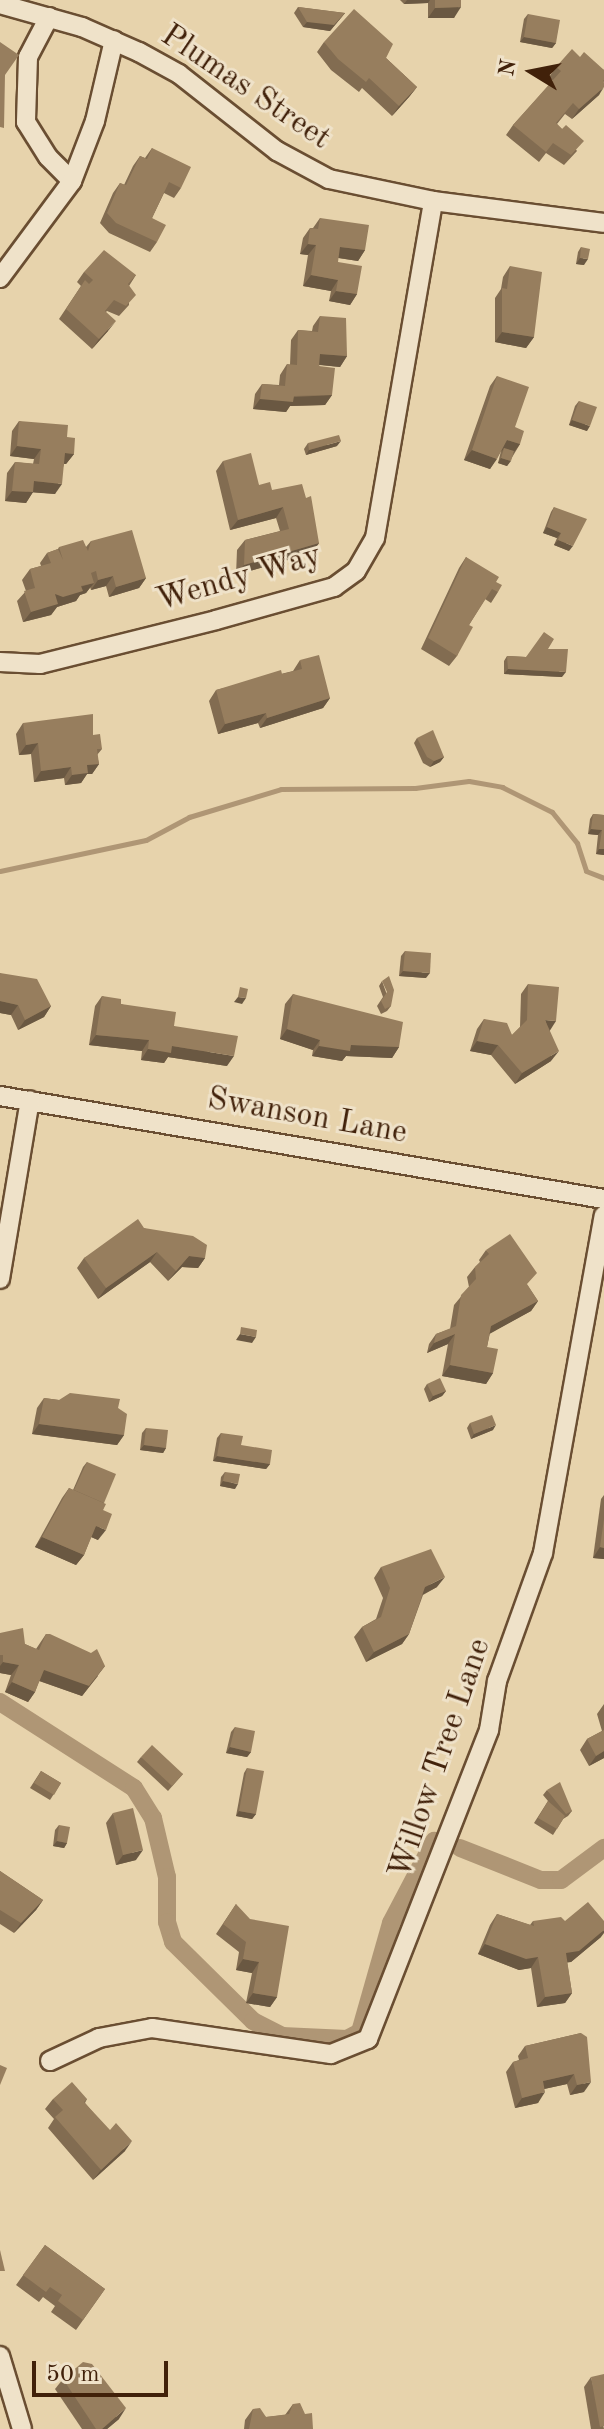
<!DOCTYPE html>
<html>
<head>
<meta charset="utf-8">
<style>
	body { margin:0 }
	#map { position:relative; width:604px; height:2429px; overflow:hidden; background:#e7d3ac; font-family:"Old Standard TT",serif }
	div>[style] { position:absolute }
	.stream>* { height:5px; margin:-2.5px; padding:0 2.5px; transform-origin:2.5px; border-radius:2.5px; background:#af9675 }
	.canal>* { height:18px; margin:-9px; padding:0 9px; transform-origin:9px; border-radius:9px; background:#af9675 }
	.roads { filter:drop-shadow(2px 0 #6a4e32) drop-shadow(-2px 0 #6a4e32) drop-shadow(0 2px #6a4e32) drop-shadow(0 -2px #6a4e32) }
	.minor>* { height:18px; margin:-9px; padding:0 9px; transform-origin:9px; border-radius:9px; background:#efe2c9 }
	.wall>* { inset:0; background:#826c51 }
	.shaded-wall>* { inset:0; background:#6a5842 }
	.building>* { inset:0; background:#977e5e }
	span { translate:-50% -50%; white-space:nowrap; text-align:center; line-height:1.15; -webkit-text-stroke:6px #efe2c9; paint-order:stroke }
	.street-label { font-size:32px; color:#41210a }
	.north { position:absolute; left:492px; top:32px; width:80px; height:80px; -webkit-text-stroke:6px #efe2c9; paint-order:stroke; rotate:280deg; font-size:22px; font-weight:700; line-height:32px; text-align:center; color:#41210a }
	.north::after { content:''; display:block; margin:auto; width:28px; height:36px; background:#41210a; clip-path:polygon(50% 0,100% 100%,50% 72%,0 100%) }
	.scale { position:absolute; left:32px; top:2361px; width:136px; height:36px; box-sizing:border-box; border:4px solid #41210a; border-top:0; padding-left:10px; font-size:24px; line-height:28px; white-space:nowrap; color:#41210a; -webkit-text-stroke:6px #efe2c9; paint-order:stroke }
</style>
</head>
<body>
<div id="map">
	<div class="stream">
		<div style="left:0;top:871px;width:149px;rotate:-12deg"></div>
		<div style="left:146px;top:840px;width:49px;rotate:-28.1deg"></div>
		<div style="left:189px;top:817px;width:96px;rotate:-16.9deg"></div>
		<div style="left:281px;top:789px;width:134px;rotate:-0.4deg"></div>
		<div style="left:415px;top:788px;width:54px;rotate:-7.4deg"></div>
		<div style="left:469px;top:781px;width:34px;rotate:10deg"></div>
		<div style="left:502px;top:787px;width:56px;rotate:26.6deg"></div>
		<div style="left:552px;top:812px;width:40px;rotate:51deg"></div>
		<div style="left:577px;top:843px;width:29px;rotate:72deg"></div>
		<div style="left:586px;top:871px;width:19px;rotate:21deg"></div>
	</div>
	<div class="canal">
		<div style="left:0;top:1702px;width:159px;rotate:32.7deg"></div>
		<div style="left:134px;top:1788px;width:36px;rotate:58deg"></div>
		<div style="left:153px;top:1818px;width:61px;rotate:76.7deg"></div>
		<div style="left:167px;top:1877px;width:45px;rotate:90deg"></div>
		<div style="left:167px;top:1922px;width:21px;rotate:73deg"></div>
		<div style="left:173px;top:1942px;width:112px;rotate:44.6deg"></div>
		<div style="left:253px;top:2021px;width:33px;rotate:27deg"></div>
		<div style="left:282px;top:2036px;width:65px;rotate:2.6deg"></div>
		<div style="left:347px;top:2039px;width:15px;rotate:-28deg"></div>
		<div style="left:360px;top:2032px;width:113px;rotate:-74.1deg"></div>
		<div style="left:391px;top:1923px;width:93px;rotate:-62.3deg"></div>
		<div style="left:460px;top:1848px;width:87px;rotate:21.6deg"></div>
		<div style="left:541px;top:1880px;width:20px"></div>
		<div style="left:561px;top:1880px;width:54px;rotate:-36.7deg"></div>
	</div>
	<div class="roads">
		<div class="minor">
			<div style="left:0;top:4px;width:85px;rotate:15.7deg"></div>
			<div style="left:82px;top:27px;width:62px;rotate:23.7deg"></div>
			<div style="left:139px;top:52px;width:46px;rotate:28.8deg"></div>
			<div style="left:179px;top:74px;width:125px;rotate:38.2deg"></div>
			<div style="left:277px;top:151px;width:59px;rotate:28.3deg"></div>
			<div style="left:329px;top:179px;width:106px;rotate:11.9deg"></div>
			<div style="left:433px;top:201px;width:172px;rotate:7.3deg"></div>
			<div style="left:49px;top:17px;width:45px;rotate:117.7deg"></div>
			<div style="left:28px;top:57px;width:65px;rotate:91.8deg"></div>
			<div style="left:26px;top:122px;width:41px;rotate:57.8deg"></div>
			<div style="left:48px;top:157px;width:34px;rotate:45deg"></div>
			<div style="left:0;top:278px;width:121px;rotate:-53.4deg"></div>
			<div style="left:72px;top:181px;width:64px;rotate:-69deg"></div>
			<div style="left:95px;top:121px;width:83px;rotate:-76.8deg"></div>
			<div style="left:0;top:662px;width:40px;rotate:2.9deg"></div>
			<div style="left:40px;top:664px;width:181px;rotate:-14deg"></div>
			<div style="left:216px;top:620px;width:123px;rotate:-15.6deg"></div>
			<div style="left:334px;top:587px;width:27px;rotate:-36deg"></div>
			<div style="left:356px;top:571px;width:38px;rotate:-60deg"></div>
			<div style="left:375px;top:538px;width:342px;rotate:-80.2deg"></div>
			<div style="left:0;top:1096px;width:613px;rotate:9.68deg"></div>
			<div style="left:0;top:1279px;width:181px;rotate:-80.5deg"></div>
			<div style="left:50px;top:2061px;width:54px;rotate:-25.1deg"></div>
			<div style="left:99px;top:2038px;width:54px;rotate:-10.7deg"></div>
			<div style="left:152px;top:2028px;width:181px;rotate:8.3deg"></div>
			<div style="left:331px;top:2054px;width:40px;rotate:-22deg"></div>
			<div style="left:368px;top:2039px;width:332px;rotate:-68.6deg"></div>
			<div style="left:489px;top:1730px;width:50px;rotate:-80.7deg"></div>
			<div style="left:497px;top:1681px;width:136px;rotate:-70.2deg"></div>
			<div style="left:543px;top:1553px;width:343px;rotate:-79.8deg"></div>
			<div style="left:0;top:2356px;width:76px;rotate:73.2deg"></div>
		</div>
	</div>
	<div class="wall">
		<div style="clip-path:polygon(400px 0,461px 0,454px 18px,428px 18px,428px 3px,404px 4px)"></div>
		<div style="clip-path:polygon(298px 7px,345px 13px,330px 31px,303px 27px,294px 13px)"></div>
		<div style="clip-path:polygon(528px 14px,556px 43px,552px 48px,520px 42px,524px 19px)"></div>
		<div style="clip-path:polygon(324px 42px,386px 58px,417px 87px,409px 97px,392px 116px,362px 88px,359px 92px,331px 70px,317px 52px)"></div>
		<div style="clip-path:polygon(580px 57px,604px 70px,604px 81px,599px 95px,572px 119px,565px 114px,557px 124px,562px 129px,577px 151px,564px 165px,546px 153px,539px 162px,506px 135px,513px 125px,553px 81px,549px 77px,556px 67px)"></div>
		<div style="clip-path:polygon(152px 148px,181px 188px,174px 198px,164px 193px,152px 218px,157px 242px,150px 252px,109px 233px,100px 223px,113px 193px,120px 183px,124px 185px,133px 166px,140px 156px,145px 158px)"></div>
		<div style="clip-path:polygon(320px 218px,365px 250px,358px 261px,338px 258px,338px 262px,357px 294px,350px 305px,329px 301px,331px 291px,303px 286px,308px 255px,300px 254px,303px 238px,310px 228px,313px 228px)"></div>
		<div style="clip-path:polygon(581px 247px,584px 265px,576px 264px,578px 252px)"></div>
		<div style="clip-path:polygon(510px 266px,534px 337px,526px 348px,495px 342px,495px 298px,501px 289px,503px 277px)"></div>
		<div style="clip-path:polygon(84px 272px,136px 275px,129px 286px,129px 305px,119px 316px,107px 311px,106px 312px,108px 331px,92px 349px,59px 319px,81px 286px,77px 282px)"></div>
		<div style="clip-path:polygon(320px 316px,347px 356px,340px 367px,319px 365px,332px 395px,325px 405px,290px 406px,286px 412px,253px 409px,255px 394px,262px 384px,279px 385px,280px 375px,287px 364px,290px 365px,291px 340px,298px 330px,312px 331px,313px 326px)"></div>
		<div style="clip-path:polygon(497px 376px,520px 444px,507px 466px,498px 463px,501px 451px,490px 469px,464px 460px,490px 386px)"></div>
		<div style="clip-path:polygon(579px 401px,587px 431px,569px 425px,575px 406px)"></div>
		<div style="clip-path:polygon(19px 421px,67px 437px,74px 454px,66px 464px,64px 464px,55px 494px,33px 492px,26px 503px,5px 501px,7px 473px,15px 462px,33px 464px,34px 459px,10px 456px,12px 431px)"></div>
		<div style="clip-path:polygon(308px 443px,337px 446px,306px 455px,304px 449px)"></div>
		<div style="clip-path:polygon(223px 461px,259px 485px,272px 490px,319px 543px,312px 553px,236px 575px,237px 550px,245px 540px,280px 531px,276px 518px,230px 530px,216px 471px)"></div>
		<div style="clip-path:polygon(554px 507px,569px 551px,554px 545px,557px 538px,543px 533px,551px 512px)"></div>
		<div style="clip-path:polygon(91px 541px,146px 578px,139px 588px,109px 597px,106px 586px,91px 590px,90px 587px,86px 593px,80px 595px,76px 601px,57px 607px,51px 615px,23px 622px,17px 601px,26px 591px,22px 580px,30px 569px,41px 566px,40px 563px,47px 553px,58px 549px,59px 547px,86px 547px)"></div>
		<div style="clip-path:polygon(466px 557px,496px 582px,498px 592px,491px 603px,485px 599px,469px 625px,457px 656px,449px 666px,421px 649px,459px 568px)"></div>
		<div style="clip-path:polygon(548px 649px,562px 677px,504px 674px,504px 661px,507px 656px,526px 657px)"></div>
		<div style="clip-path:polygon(300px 660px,330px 698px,323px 708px,260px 728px,258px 723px,218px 734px,209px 701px,216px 690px,293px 671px)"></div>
		<div style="clip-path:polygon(23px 723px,93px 735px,102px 749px,97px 755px,99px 764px,92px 774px,87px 774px,81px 783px,65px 785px,64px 778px,34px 782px,31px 754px,19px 755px,16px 734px)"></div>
		<div style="clip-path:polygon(417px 738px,444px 757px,440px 762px,430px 767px,423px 763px,414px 743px)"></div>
		<div style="clip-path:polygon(593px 814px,604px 815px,604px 855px,596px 854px,598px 835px,588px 834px,590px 819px)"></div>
		<div style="clip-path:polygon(405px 951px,426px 978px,399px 976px,401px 956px)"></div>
		<div style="clip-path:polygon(0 973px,51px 1006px,44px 1017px,18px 1030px,11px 1015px,0 1013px)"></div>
		<div style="clip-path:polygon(382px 981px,391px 1006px,387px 1011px,381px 1014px,377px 1006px,383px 997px,379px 986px)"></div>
		<div style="clip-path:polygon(528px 984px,550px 1031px,551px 1061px,515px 1084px,491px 1055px,470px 1051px,477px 1029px,484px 1019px,512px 1035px,520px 1027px,521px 994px)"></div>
		<div style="clip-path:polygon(293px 994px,399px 1047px,392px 1058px,346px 1056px,342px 1061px,312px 1056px,313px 1050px,280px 1039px,285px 1004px)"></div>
		<div style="clip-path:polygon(102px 996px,174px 1026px,227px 1066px,168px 1057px,164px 1063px,141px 1060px,142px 1051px,89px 1045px,95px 1006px)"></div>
		<div style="clip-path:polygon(144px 1228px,205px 1258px,198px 1268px,182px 1267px,168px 1281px,150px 1262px,98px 1299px,77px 1268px,84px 1258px)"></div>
		<div style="clip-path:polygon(486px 1250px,528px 1286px,538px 1301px,531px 1311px,490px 1333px,487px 1347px,493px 1373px,486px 1384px,442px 1376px,448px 1344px,427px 1353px,429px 1344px,436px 1334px,450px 1329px,454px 1305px,469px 1287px,467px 1277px,475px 1267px,480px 1262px,479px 1260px)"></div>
		<div style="clip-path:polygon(427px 1384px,446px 1391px,442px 1396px,429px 1402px,424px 1389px)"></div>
		<div style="clip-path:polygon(44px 1398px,118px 1408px,124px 1435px,117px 1445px,32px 1434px,37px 1408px)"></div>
		<div style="clip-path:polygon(470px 1423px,493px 1430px,471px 1439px,467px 1428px)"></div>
		<div style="clip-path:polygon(146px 1428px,166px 1448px,163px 1453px,140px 1450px,142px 1433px)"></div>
		<div style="clip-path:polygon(221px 1433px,270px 1464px,266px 1469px,213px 1461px,217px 1438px)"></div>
		<div style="clip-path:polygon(87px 1462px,104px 1503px,103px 1510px,98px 1540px,91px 1537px,84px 1555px,76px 1565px,35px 1547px,62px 1498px,69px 1488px,73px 1490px,83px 1467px)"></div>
		<div style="clip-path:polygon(225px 1472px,235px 1489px,220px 1486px,221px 1477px)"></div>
		<div style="clip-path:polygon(604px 1495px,604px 1559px,593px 1558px,601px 1499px)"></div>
		<div style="clip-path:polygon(381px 1567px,437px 1587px,423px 1595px,409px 1634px,402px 1644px,366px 1662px,354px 1637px,362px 1627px,376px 1619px,383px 1598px,374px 1578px)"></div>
		<div style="clip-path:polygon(0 1633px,36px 1649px,46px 1634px,98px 1676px,82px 1696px,39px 1681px,35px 1692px,28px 1702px,5px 1692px,11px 1675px,0 1673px)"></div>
		<div style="clip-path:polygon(604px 1704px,604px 1758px,589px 1766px,580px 1750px,587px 1739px,602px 1731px,597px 1714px)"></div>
		<div style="clip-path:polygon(235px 1727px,251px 1752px,247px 1757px,226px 1753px,231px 1732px)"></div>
		<div style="clip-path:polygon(141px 1757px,183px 1774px,168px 1791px,137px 1762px)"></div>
		<div style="clip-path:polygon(247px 1768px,256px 1814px,252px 1819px,236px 1816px,244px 1773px)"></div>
		<div style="clip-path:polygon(41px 1771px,61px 1783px,50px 1800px,30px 1788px)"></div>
		<div style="clip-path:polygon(547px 1790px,572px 1811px,568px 1816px,563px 1819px,553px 1835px,534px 1823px,548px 1801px,543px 1795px)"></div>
		<div style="clip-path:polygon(113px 1813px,136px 1860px,116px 1865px,106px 1823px)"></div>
		<div style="clip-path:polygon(59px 1825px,67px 1843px,64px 1848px,53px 1846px,55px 1830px)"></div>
		<div style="clip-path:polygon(0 1871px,43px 1900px,36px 1910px,14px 1933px,0 1924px)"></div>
		<div style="clip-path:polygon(236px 1904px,277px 1997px,270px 2007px,246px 2003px,252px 1973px,236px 1970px,239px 1952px,216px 1934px)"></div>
		<div style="clip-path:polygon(497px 1914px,530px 1925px,533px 1921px,565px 1921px,601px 1937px,571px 1962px,567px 1962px,572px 1993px,565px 2003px,537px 2007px,531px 1968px,519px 1970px,478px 1954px,490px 1925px)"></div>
		<div style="clip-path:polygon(581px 2033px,584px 2092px,570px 2095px,567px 2084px,544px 2089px,538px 2103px,515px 2108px,506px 2072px,513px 2062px,519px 2060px,518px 2056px,525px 2046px)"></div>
		<div style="clip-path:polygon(53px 2099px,87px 2099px,85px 2103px,125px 2151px,93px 2180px,48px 2128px,54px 2119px,45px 2109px)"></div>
		<div style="clip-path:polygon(45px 2245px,105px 2289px,76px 2330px,51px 2312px,55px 2306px,43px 2297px,39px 2302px,16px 2285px)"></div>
		<div style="clip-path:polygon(591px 2377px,604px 2429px,591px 2429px,584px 2387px)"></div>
		<div style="clip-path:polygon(63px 2379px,119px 2419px,107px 2429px,82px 2429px,55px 2389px)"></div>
		<div style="clip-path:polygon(293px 2404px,313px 2429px,244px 2429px,245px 2420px,253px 2409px,266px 2417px,285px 2415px)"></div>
	</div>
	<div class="shaded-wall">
		<div style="clip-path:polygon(407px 0,430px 0,428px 3px,404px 4px)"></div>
		<div style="clip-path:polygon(461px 7px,454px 18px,428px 18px,435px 8px)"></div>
		<div style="clip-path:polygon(345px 13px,330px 31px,303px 27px,307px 22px)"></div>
		<div style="clip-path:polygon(524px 37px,556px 43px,552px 48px,520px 42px)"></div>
		<div style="clip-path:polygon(417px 87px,409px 97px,392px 116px,399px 106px)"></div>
		<div style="clip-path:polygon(604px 87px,599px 95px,572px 119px,579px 109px)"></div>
		<div style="clip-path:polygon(308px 244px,316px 245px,308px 255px,300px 254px)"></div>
		<div style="clip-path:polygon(340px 247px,365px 250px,358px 261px,333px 257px)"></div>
		<div style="clip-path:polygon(580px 258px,588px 259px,584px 265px,576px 264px)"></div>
		<div style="clip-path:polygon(311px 275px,338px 280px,331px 291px,303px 286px)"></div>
		<div style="clip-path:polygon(336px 291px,357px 294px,350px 305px,329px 301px)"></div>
		<div style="clip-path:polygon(116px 321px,108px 331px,92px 349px,99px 339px)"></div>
		<div style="clip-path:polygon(502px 332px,534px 337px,526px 348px,495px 342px)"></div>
		<div style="clip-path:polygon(320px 354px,347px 356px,340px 367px,313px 364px)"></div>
		<div style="clip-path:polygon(332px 395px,325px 405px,290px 406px,286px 412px,253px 409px,260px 399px)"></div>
		<div style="clip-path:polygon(572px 420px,590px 426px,587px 431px,569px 425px)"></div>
		<div style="clip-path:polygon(507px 440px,520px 444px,512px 455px,504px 448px,502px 451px,500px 450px)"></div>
		<div style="clip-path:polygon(341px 441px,337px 446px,306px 455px,309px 450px)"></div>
		<div style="clip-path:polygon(17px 446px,41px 449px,34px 459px,10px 456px)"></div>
		<div style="clip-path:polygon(472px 450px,497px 459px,490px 469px,464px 460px)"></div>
		<div style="clip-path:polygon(65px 453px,74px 454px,66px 464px,58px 463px)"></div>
		<div style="clip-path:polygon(501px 458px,511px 461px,507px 466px,498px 463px)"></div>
		<div style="clip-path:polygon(34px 481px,62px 484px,55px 494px,27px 492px)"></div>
		<div style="clip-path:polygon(12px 491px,33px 492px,26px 503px,5px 501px)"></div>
		<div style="clip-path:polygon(283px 507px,276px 518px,230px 530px,238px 520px)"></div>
		<div style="clip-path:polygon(547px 527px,561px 533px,557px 538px,543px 533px)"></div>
		<div style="clip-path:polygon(558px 540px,573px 546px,569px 551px,554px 545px)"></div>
		<div style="clip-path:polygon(319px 543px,312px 553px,236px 575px,244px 565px)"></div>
		<div style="clip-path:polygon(113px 576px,106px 586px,91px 590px,98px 580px)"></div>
		<div style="clip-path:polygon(146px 578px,139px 588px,109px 597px,116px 587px)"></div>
		<div style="clip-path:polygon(94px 583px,86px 593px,80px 595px,76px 601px,57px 607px,51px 615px,23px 622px,31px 612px,55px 594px)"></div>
		<div style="clip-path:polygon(508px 669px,566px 672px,562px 677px,504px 674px)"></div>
		<div style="clip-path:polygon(330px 698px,323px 708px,260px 728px,267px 718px)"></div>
		<div style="clip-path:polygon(266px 713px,258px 723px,218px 734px,225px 724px)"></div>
		<div style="clip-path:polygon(38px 743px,31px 754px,19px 755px,26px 745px)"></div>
		<div style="clip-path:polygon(444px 757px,440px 762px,430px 767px,434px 761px)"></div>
		<div style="clip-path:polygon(99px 764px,92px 774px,87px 774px,81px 783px,65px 785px,72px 775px,87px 765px)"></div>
		<div style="clip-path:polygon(71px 767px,64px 778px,34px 782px,41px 771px)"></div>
		<div style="clip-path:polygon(591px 829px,602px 830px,598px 835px,588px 834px)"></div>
		<div style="clip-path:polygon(599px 849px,604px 849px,604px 855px,596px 854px)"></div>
		<div style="clip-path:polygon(403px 971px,430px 973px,426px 978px,399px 976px)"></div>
		<div style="clip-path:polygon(238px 997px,246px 998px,242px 1004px,234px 1002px)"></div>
		<div style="clip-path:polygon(0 1001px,18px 1005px,11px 1015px,0 1013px)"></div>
		<div style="clip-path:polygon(51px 1006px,44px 1017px,18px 1030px,25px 1020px)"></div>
		<div style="clip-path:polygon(545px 1020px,556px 1021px,549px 1032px)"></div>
		<div style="clip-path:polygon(287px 1029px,320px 1040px,313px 1050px,280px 1039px)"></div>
		<div style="clip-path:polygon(96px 1035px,149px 1040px,142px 1051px,89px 1045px)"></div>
		<div style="clip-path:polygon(477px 1041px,498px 1045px,491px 1055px,470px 1051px)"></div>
		<div style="clip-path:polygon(351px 1045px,399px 1047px,392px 1058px,346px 1056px,342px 1061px,312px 1056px,319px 1046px)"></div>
		<div style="clip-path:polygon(172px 1046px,234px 1056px,227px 1066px,168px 1057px,164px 1063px,141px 1060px,148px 1049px)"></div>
		<div style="clip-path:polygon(559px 1051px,551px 1061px,515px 1084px,522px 1073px)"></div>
		<div style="clip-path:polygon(157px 1252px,150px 1262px,98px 1299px,106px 1288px)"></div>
		<div style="clip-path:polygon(189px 1256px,205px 1258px,198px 1268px,182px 1267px,168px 1281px,176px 1271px)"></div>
		<div style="clip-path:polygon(538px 1301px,531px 1311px,484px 1337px,491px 1326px)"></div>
		<div style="clip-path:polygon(240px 1334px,256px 1337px,252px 1343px,236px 1340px)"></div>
		<div style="clip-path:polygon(455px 1334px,448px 1344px,427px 1353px,434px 1343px)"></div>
		<div style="clip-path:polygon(450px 1365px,493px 1373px,486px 1384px,442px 1376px)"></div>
		<div style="clip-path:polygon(446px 1391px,442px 1396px,429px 1402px,433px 1396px)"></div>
		<div style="clip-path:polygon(39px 1424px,124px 1435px,117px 1445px,32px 1434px)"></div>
		<div style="clip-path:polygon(496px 1425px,493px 1430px,471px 1439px,474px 1434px)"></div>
		<div style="clip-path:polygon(144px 1445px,166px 1448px,163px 1453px,140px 1450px)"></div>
		<div style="clip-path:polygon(217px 1456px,270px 1464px,266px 1469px,213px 1461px)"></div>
		<div style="clip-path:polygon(223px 1481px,238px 1484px,235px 1489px,220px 1486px)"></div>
		<div style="clip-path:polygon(96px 1526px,106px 1530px,98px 1540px,89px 1536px)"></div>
		<div style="clip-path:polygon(42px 1537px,84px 1555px,76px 1565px,35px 1547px)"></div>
		<div style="clip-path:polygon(600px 1547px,604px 1548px,604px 1559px,593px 1558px)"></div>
		<div style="clip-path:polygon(445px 1577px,437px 1587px,418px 1597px,425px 1587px)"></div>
		<div style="clip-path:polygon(409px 1634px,402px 1644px,366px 1662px,374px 1652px)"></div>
		<div style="clip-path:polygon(3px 1662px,19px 1665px,11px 1675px,0 1673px,0 1666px)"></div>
		<div style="clip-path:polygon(105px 1666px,82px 1696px,37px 1680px,44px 1670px)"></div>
		<div style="clip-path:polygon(12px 1682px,35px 1692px,28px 1702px,5px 1692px)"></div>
		<div style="clip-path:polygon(230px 1747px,251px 1752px,247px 1757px,226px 1753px)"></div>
		<div style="clip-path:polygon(604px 1751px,604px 1758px,589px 1766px,596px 1756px)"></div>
		<div style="clip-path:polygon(239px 1811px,256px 1814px,252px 1819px,236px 1816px)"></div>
		<div style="clip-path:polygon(57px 1841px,67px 1843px,64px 1848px,53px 1846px)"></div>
		<div style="clip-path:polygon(143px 1850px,136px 1860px,116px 1865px,123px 1855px)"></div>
		<div style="clip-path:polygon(43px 1900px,36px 1910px,14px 1933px,21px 1923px)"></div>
		<div style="clip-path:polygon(604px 1930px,604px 1933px,601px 1937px,571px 1962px,559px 1964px,566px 1953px)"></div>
		<div style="clip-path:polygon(485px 1944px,538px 1957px,531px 1968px,519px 1970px,478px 1954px)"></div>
		<div style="clip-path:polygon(243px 1959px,259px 1962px,252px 1973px,236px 1970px)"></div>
		<div style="clip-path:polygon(253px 1993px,277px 1997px,270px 2007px,246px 2003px)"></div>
		<div style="clip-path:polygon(572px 1993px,565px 2003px,537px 2007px,545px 1997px)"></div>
		<div style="clip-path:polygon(574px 2074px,567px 2084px,535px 2091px,543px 2081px)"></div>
		<div style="clip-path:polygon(591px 2082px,584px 2092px,570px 2095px,577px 2085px)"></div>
		<div style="clip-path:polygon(545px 2092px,538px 2103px,515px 2108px,522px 2098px)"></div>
		<div style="clip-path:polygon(132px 2141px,125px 2151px,93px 2180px,101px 2170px)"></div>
		<div style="clip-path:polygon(126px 2408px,119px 2419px,107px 2429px,102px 2429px)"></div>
	</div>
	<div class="building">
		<div style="clip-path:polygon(435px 0,461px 0,461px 7px,435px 8px)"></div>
		<div style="clip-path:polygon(298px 7px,345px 13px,334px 25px,307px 22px)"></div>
		<div style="clip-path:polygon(354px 9px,393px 44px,386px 58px,417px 87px,399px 106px,369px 78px,366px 82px,338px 59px,324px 42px)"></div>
		<div style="clip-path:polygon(528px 14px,560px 20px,556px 43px,524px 37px)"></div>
		<div style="clip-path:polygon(0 42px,19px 55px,5px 75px,4px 128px,0 127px)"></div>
		<div style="clip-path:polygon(572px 49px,580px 57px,584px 52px,604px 70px,604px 80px,603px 81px,604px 83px,604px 87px,579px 109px,573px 103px,556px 123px,562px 129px,566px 125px,584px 141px,571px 155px,553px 143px,546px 152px,513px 125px,561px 71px,556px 67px)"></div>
		<div style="clip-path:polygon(152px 148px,191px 167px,181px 188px,169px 182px,152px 218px,166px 225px,157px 242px,116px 223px,107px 213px,120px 183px,126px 185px,140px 156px,147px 159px)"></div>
		<div style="clip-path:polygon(320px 218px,369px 225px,365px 250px,340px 247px,338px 262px,362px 266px,357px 294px,336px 291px,338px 280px,311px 275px,316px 245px,308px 244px,310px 228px,318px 229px)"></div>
		<div style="clip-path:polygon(581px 247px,590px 249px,588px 259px,580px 258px)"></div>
		<div style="clip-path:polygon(104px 250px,136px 275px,128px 284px,136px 295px,126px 306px,114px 300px,105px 311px,116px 321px,99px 339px,66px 309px,85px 280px,89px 284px,93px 280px,84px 272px)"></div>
		<div style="clip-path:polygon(510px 266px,542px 272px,534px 337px,502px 332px,502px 288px,507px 289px)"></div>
		<div style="clip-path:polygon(320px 316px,346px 318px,347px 356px,320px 354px,319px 366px,335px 368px,332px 395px,294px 396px,293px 402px,260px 399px,262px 384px,285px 386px,287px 364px,297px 365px,298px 330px,318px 332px)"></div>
		<div style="clip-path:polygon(497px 376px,529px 387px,515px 427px,524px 431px,520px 444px,507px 440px,497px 459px,472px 450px)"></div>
		<div style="clip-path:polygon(579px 401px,597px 407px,590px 426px,572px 420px)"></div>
		<div style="clip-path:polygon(19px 421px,68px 425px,67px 437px,75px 438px,74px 454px,65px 453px,62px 484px,34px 481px,33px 492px,12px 491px,15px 462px,39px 464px,41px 449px,17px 446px)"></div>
		<div style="clip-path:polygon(339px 435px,341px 441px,309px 450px,308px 443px)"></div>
		<div style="clip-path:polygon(504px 448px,514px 451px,511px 461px,501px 458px)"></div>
		<div style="clip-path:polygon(251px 453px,259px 485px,270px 482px,272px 490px,302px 484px,306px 498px,311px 496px,319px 543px,244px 565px,245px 540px,289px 529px,283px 507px,238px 520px,223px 461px)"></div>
		<div style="clip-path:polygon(554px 507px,587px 519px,573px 546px,558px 540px,561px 533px,547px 527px)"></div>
		<div style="clip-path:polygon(132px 530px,146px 578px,116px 587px,113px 576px,98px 580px,96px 571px,91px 573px,94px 583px,81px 586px,83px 591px,63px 597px,55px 594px,58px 604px,31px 612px,24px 591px,35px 588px,30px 569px,51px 563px,47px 553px,58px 549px,63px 560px,59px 547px,83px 540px,88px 551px,91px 541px)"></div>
		<div style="clip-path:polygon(466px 557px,499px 577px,496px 582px,502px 585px,498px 592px,492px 589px,469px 625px,473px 627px,457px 656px,428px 638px)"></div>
		<div style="clip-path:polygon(544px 632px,554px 639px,548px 649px,568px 649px,566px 672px,508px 669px,507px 656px,526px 657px)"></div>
		<div style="clip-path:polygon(319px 655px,330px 698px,267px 718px,266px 713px,225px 724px,216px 690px,281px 670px,282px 674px,302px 669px,300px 660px)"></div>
		<div style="clip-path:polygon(93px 714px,93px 735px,100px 734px,102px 749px,97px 749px,99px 764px,87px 765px,88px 773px,72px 775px,71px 767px,41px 771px,38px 743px,26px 745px,23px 723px)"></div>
		<div style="clip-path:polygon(433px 730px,444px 757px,434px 761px,427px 757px,417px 738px)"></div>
		<div style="clip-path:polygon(593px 814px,604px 815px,604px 849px,599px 849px,602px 830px,591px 829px)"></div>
		<div style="clip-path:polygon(405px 951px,431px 953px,430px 973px,403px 971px)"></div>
		<div style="clip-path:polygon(0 973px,37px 979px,51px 1006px,25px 1020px,18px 1005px,0 1001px)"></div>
		<div style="clip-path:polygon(389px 976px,394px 990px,391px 1006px,385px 1009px,381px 1001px,387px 992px,382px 981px)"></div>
		<div style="clip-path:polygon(528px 984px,559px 987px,556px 1021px,545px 1020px,559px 1051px,522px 1073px,498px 1045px,477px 1041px,484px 1019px,507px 1023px,512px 1035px,527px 1020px)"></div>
		<div style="clip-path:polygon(240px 987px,248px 989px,246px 998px,238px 997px)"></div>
		<div style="clip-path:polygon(293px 994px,403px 1022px,399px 1047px,351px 1045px,350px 1051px,319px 1046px,320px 1040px,287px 1029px)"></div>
		<div style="clip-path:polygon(102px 996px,121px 999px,121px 1004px,176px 1012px,174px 1026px,238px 1036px,234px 1056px,172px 1046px,171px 1053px,148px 1049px,149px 1040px,96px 1035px)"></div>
		<div style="clip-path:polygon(138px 1219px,144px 1228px,193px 1236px,207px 1245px,205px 1258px,189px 1256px,176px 1271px,157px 1252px,106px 1288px,84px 1258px)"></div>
		<div style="clip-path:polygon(510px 1234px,537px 1273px,527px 1284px,538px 1301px,491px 1326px,487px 1347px,498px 1349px,493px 1373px,450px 1365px,455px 1334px,434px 1343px,436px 1334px,456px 1326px,461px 1295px,476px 1279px,475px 1267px,489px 1254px,486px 1250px)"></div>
		<div style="clip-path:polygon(241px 1327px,257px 1330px,256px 1337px,240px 1334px)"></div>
		<div style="clip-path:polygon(440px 1378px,446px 1391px,433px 1396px,427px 1384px)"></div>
		<div style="clip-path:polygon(70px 1393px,120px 1399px,118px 1408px,127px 1414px,124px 1435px,39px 1424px,44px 1398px,59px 1400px)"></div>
		<div style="clip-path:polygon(492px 1415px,496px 1425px,474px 1434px,470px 1423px)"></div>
		<div style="clip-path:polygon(146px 1428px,168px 1430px,166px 1448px,144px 1445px)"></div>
		<div style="clip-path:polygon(221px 1433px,243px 1436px,241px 1445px,272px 1450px,270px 1464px,217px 1456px)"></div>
		<div style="clip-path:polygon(87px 1462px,116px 1474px,104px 1503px,74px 1490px)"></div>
		<div style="clip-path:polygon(225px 1472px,240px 1474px,238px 1484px,223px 1481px)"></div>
		<div style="clip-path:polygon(69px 1488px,106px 1504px,103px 1510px,112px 1514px,106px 1530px,96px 1526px,84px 1555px,42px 1537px)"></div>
		<div style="clip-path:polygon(604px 1519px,604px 1548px,600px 1547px)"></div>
		<div style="clip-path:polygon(431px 1549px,445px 1577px,425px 1587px,409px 1634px,374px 1652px,362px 1627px,381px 1617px,390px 1588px,381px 1567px)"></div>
		<div style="clip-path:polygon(23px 1628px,25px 1644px,39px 1650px,46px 1634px,50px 1634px,91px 1653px,97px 1649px,105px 1666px,89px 1686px,44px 1670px,35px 1692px,12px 1682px,19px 1665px,3px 1662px,3px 1655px,0 1655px,0 1633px)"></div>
		<div style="clip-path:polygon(235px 1727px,255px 1731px,251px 1752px,230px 1747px)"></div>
		<div style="clip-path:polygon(604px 1730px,604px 1751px,596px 1756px,587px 1739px)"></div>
		<div style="clip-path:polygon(152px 1745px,183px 1774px,172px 1786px,141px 1757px)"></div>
		<div style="clip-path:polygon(247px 1768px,264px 1771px,256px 1814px,239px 1811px)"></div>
		<div style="clip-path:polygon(41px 1771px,61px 1783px,54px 1795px,34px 1783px)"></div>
		<div style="clip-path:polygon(560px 1782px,572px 1811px,566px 1814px,547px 1790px)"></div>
		<div style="clip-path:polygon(548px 1801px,565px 1816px,557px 1829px,538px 1818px)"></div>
		<div style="clip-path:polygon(133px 1808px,143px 1850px,123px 1855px,113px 1813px)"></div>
		<div style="clip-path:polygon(59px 1825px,70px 1827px,67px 1843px,57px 1841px)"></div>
		<div style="clip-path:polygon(0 1871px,43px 1900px,21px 1923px,0 1910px)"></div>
		<div style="clip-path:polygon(588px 1902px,604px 1921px,604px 1930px,579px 1951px,566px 1953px,572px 1993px,545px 1997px,538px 1957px,526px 1959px,485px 1944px,497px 1914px,534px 1926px,533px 1921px,561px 1917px,565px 1921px)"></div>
		<div style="clip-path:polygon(236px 1904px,250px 1919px,289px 1926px,277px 1997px,253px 1993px,259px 1962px,243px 1959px,246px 1942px,223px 1924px)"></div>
		<div style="clip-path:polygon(581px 2033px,587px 2037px,591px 2082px,577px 2085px,574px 2074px,543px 2081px,545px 2092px,522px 2098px,513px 2062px,528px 2058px,525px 2046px)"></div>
		<div style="clip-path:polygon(0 2065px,7px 2068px,0 2085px)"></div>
		<div style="clip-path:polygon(72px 2082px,87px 2099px,84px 2102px,110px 2130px,116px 2123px,132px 2141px,101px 2170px,55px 2117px,63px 2110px,53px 2099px)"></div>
		<div style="clip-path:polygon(45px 2245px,105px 2289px,83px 2320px,58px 2301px,62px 2295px,50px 2287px,46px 2292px,23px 2275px)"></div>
		<div style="clip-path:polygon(0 2250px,5px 2271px,0 2271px)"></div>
		<div style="clip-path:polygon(83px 2362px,92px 2364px,126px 2408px,102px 2429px,96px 2429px,63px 2379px)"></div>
		<div style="clip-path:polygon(604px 2374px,604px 2426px,600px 2427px,591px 2377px)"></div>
		<div style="clip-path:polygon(300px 2403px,305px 2414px,312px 2413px,313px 2429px,249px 2429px,253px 2409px,260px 2408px,266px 2417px,289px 2414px,293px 2404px)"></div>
	</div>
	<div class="street-label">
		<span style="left:245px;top:88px;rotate:34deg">Plumas Street</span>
		<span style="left:239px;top:579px;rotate:-16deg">Wendy Way</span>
		<span style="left:307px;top:1117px;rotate:10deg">Swanson Lane</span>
		<span style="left:441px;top:1759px;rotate:-71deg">Willow Tree Lane</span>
	</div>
	<div class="north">N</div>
	<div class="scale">50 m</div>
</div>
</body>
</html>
